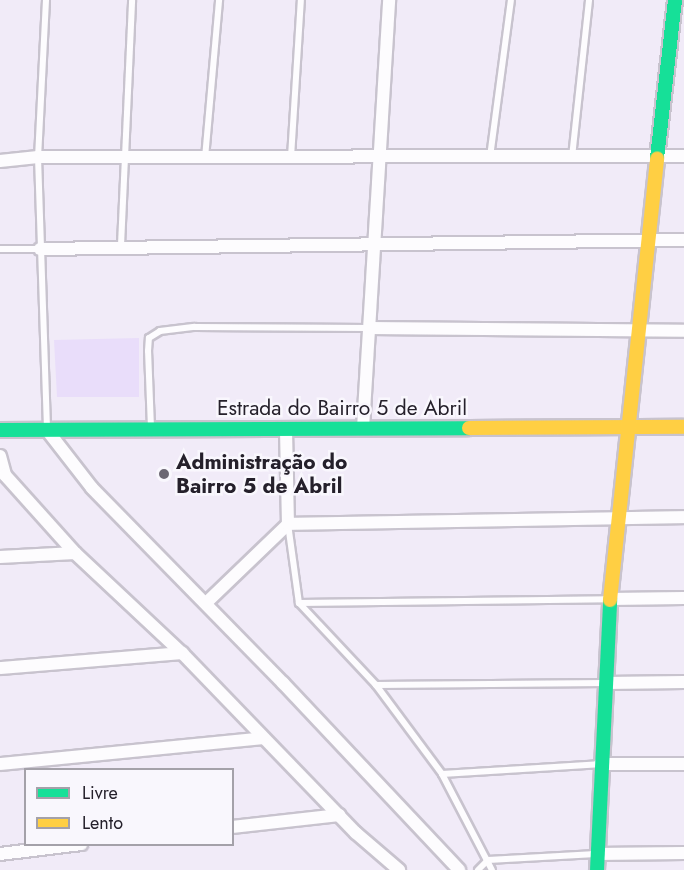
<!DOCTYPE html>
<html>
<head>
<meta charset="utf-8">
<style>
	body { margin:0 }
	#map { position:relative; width:684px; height:870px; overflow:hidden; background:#f1ebf8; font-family:Jost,sans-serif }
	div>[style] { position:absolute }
	.green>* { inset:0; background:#e9ddfa }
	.roads { filter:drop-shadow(2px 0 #c8c3ce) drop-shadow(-2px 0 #c8c3ce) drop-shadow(0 2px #c8c3ce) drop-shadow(0 -2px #c8c3ce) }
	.lane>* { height:6px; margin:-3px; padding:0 3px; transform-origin:3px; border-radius:3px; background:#fdfcfe }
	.street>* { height:12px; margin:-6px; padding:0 6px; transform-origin:6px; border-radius:6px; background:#fdfcfe }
	.fast>* { height:14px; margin:-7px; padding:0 7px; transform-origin:7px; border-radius:7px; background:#16e098 }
	.slow>* { height:14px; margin:-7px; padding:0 7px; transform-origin:7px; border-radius:7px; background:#ffcf43 }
	.dots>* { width:16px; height:16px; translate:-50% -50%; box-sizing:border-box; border:3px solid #f9f7fd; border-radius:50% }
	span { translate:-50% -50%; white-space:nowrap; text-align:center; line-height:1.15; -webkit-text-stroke:5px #f9f7fd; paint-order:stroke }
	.street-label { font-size:21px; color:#25202b }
	.poi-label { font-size:21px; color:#25202b; font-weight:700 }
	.left { translate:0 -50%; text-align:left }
	.legend { position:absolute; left:24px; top:768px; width:210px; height:78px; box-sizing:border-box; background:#f9f7fd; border:2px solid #a4a1a9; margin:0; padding:8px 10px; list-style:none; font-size:18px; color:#25202b }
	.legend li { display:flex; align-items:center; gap:12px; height:30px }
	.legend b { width:30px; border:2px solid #a4a1a9 }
</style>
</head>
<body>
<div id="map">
	<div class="green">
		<div style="clip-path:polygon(139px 338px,139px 397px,57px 397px,54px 340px)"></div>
	</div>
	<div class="roads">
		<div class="lane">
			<div style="left:46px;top:0;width:157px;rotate:92.9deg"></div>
			<div style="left:38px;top:157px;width:271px;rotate:88.1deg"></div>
			<div style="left:291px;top:157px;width:157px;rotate:-86.4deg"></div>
			<div style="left:490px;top:157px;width:158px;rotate:-82.4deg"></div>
			<div style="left:572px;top:157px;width:158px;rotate:-83.8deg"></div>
			<div style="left:205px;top:158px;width:159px;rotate:-84.9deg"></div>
			<div style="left:121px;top:245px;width:245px;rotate:-87.4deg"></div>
			<div style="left:0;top:249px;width:40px"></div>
			<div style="left:151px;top:428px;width:77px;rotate:-92.2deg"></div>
			<div style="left:148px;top:351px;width:13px;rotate:-86deg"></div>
			<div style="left:149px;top:338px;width:13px;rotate:-32deg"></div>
			<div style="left:160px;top:331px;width:35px;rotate:-7deg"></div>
			<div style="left:195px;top:327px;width:174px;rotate:0.3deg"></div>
			<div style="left:288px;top:524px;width:80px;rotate:82.1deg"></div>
			<div style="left:299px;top:603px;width:112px;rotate:46.8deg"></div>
			<div style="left:376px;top:685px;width:111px;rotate:53.4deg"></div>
			<div style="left:442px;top:774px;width:108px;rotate:62.5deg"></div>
			<div style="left:299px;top:603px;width:311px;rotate:-0.7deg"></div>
			<div style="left:376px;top:685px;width:230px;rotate:-0.5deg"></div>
			<div style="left:442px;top:774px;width:157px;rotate:-3.6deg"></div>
			<div style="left:478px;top:870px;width:14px;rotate:-45deg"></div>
			<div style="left:488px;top:860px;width:108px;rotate:-3.2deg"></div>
		</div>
		<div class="street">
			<div style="left:0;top:161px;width:38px;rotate:-6deg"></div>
			<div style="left:38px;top:157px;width:646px;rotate:-0.09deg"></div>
			<div style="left:40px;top:249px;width:644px;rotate:-0.8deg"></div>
			<div style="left:369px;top:328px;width:315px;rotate:0.5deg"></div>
			<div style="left:363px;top:428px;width:429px;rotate:-86.5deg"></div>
			<div style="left:47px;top:430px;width:73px;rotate:52.2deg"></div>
			<div style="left:92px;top:488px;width:273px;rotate:45.6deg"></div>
			<div style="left:283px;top:683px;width:257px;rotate:46.7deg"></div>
			<div style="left:286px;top:430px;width:94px;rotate:88.8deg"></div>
			<div style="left:0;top:456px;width:20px;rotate:75deg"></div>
			<div style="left:5px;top:475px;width:105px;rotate:48.1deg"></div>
			<div style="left:75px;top:553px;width:146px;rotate:43.1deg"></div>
			<div style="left:182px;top:653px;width:250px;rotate:46deg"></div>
			<div style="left:356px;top:833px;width:57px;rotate:40.7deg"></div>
			<div style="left:0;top:557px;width:75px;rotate:-3.1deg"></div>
			<div style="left:610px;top:599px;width:74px;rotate:-0.8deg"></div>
			<div style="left:206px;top:603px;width:114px;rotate:-43.9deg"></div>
			<div style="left:288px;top:524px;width:396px;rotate:-1deg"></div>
			<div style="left:0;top:668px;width:183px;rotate:-4.7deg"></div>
			<div style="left:606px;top:683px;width:78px;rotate:-0.7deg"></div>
			<div style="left:0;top:764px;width:264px;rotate:-5.6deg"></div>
			<div style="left:600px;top:764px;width:84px"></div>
			<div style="left:232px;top:827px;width:108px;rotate:-6.4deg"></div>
			<div style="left:0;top:854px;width:82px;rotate:-7deg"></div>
			<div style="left:596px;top:854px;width:88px;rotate:-0.7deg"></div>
		</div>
		<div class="fast">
			<div style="left:657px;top:158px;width:159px;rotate:-83.5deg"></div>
			<div style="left:0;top:430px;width:469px;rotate:-0.2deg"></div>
			<div style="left:597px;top:870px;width:270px;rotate:-87.2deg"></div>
		</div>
		<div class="slow">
			<div style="left:469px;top:428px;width:215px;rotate:-0.3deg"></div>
			<div style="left:610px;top:600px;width:444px;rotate:-83.9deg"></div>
		</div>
	</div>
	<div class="dots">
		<div style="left:164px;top:474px;background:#6c6773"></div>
	</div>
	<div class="street-label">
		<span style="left:342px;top:408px">Estrada do Bairro 5 de Abril</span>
	</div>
	<div class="poi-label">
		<span class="left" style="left:176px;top:474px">Administração do<br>Bairro 5 de Abril</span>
	</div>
	<ul class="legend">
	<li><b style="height:8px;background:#16e098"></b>Livre</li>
	<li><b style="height:8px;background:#ffcf43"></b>Lento</li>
	</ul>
</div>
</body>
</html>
